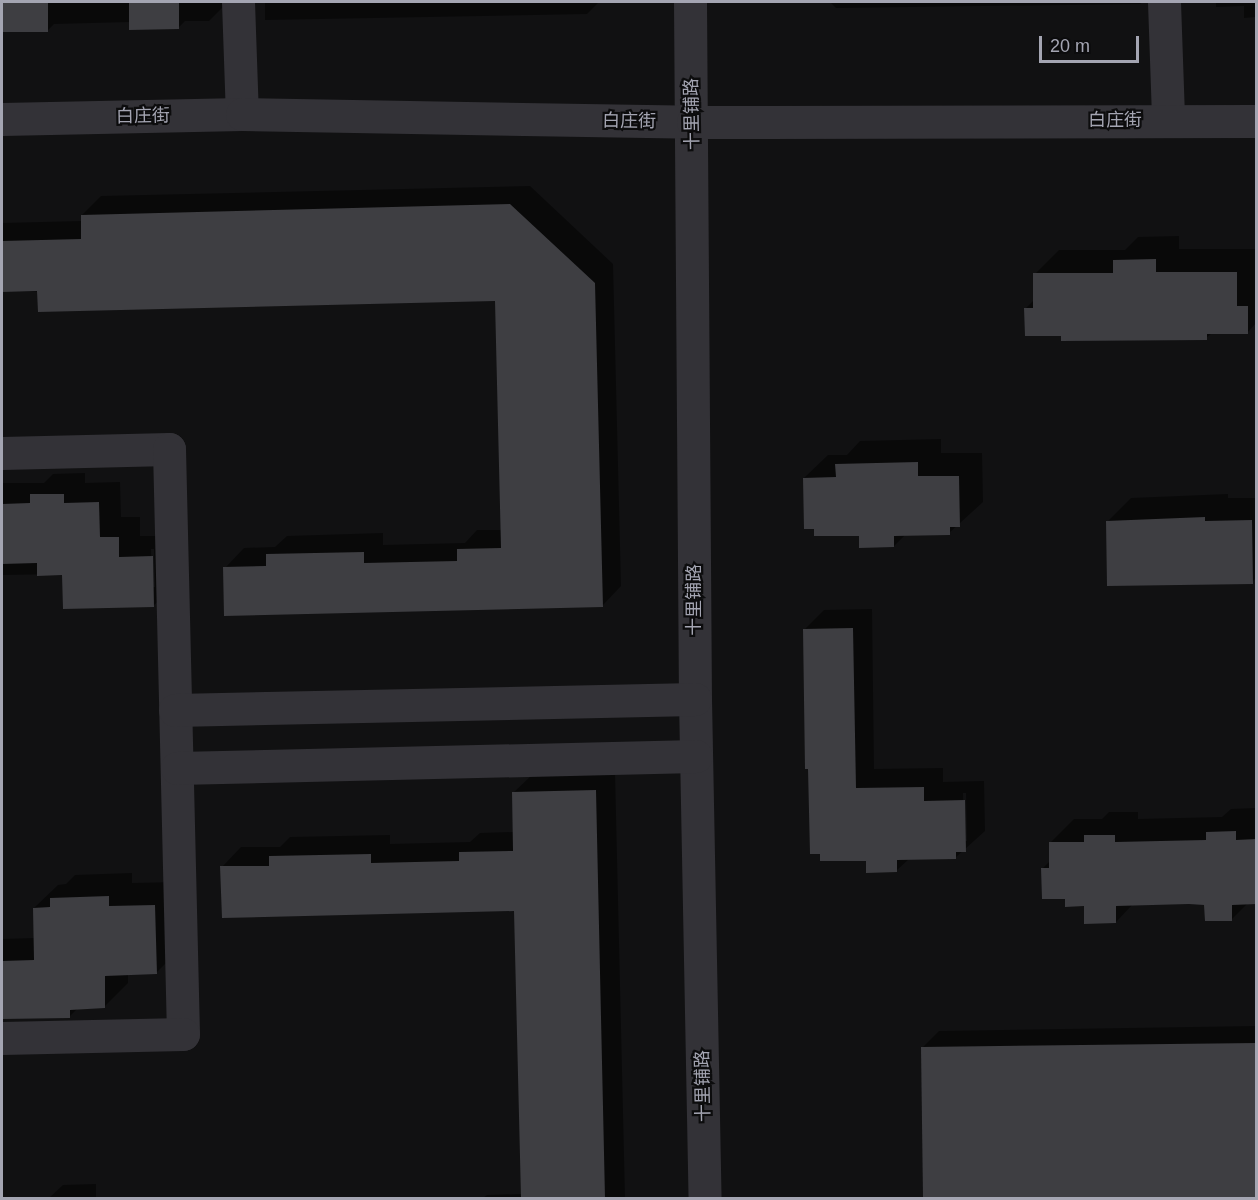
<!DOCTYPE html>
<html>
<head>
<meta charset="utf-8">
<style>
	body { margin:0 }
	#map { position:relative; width:1258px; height:1200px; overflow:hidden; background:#111112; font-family:Helvetica,"Noto Sans SC",sans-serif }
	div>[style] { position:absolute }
	.shadow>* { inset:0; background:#0007 }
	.building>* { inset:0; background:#3e3e42 }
	.minor>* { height:33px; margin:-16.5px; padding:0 16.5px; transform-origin:16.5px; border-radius:16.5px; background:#333237 }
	span { translate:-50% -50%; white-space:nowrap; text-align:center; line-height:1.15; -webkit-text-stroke:4.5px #0c0c0d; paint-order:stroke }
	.street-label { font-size:18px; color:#a4a5b2 }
	.frame { position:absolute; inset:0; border:3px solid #a4a5b2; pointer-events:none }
	.scale { position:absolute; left:1039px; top:36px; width:100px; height:27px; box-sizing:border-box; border:3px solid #a4a5b2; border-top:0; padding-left:8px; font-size:18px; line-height:21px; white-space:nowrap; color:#a4a5b2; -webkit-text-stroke:4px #0c0c0d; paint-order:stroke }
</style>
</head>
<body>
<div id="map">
	<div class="shadow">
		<div style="clip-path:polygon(2px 2px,226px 2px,226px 4px,209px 21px,185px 21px,178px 28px,130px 22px,54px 24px,48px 30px,2px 31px)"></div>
		<div style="clip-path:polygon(265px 2px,599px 2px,587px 14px,265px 20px)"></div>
		<div style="clip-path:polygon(830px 2px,1143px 2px,1140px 4px,836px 8px)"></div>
		<div style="clip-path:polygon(1216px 2px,1256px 2px,1256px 17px,1244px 18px,1244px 6px,1216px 7px)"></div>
		<div style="clip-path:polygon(530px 186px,613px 264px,621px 586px,602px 606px,225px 568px,244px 548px,275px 547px,287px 536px,383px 533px,383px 545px,465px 543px,477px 530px,502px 530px,497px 300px,2px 291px,2px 223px,82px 221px,82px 215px,101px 196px)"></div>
		<div style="clip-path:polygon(1179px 236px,1179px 249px,1256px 249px,1256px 323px,1247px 333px,1212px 333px,1206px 338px,1062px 334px,1026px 308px,1035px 299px,1035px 274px,1059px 250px,1125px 250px,1138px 237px)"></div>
		<div style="clip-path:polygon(941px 439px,941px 453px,982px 453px,983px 502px,949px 533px,906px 534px,894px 546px,861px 535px,804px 478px,828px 455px,847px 455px,860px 441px)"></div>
		<div style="clip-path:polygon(evenodd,85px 473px,85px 483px,120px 482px,121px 517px,140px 517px,140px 536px,173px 536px,175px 585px,153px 606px,63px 574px,2px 575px,2px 483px,44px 483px,53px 474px,85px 473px,151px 549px,154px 549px,155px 587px,152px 587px,151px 549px)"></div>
		<div style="clip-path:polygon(1228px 494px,1228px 498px,1256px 498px,1256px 578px,1252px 582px,1107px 522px,1131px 498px)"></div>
		<div style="clip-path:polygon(evenodd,872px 609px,874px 769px,943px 768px,943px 782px,984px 781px,985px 831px,955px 858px,909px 859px,897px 870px,867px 859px,804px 630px,824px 610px,872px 609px,963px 793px,966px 793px,967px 841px,964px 841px,963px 793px)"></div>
		<div style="clip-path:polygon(615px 772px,625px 1198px,483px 1198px,487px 1195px,522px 1194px,516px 910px,222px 867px,241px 847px,280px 847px,290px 837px,390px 835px,390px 844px,470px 842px,480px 833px,514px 832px,513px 793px,533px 774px)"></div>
		<div style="clip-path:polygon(1256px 808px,1256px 903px,1248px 903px,1231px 920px,1206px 904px,1133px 904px,1116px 922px,1066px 897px,1043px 868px,1051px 860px,1050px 843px,1074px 819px,1102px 819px,1109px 812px,1138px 812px,1138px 819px,1222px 817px,1231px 809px)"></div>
		<div style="clip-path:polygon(132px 873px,132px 883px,178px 882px,180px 949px,156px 973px,128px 974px,128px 983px,104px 1007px,78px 1008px,70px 1016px,2px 1018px,2px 939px,35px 938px,34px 908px,58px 885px,66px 884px,75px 875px)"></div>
		<div style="clip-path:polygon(1256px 1026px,1256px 1198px,924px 1198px,922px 1048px,939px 1031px)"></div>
		<div style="clip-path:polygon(96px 1184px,96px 1198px,49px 1198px,63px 1185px)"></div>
	</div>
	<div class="building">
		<div style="clip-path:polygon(2px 2px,48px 2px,48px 32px,2px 32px)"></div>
		<div style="clip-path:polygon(129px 2px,179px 2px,179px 29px,129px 30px)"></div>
		<div style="clip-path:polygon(510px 204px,595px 283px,603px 607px,224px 616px,223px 567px,266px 566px,266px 554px,364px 552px,364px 563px,457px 561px,457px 549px,501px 548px,495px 301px,38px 312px,37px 291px,2px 292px,2px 241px,81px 239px,81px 215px)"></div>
		<div style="clip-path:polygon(1156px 259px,1156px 272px,1237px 272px,1237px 306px,1248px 306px,1248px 334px,1207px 334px,1207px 340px,1061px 341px,1061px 336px,1025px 336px,1024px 308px,1033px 308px,1033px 273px,1113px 273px,1113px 260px)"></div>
		<div style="clip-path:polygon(918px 462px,918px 476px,959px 476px,960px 527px,950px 527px,950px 535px,894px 536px,894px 547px,859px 548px,859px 536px,814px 536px,814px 529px,804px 529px,803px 478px,836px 477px,835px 464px)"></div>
		<div style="clip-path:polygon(30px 494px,64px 494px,64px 503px,99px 502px,100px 537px,119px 537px,119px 557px,153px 556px,154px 607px,63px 609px,62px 575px,37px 576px,37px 563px,2px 564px,2px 504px,30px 503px)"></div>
		<div style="clip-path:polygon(1205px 517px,1205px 521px,1252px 520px,1253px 584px,1107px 586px,1106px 521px)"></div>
		<div style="clip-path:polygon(853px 628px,856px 788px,924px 787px,924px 801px,965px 800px,966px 852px,956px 852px,956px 859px,897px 860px,897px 872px,866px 873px,866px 861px,820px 861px,820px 854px,810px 854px,808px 769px,805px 769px,803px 629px)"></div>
		<div style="clip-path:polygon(596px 790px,605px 1198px,521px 1198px,514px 911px,222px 918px,220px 866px,269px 866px,269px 856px,371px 854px,371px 863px,459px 861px,459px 852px,513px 851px,512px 792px)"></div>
		<div style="clip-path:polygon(1236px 831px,1236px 840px,1257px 839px,1257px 904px,1232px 905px,1232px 921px,1205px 921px,1204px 905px,1189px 904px,1116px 906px,1116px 923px,1084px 924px,1084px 906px,1065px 907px,1065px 899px,1042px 899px,1041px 868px,1049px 868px,1049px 842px,1084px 842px,1084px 835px,1115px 835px,1115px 842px,1206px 840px,1206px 832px)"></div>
		<div style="clip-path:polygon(109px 896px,109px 906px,155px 905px,157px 974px,105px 976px,105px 1008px,70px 1010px,70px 1018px,2px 1019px,2px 961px,34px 960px,33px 908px,50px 907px,50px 898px)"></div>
		<div style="clip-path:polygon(1257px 1043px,1257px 1198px,923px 1198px,921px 1047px)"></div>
	</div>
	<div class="minor">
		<div style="left:238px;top:2px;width:112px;rotate:88deg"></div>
		<div style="left:690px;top:2px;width:697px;rotate:89.59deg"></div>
		<div style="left:695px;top:699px;width:499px;rotate:88.9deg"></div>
		<div style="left:1164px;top:2px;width:117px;rotate:88deg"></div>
		<div style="left:2px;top:119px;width:240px;rotate:-1.2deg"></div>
		<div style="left:242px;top:114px;width:451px;rotate:1deg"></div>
		<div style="left:693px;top:122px;width:563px;rotate:-0.1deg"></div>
		<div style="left:2px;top:453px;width:167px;rotate:-1.4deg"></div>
		<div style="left:169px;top:449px;width:585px;rotate:88.63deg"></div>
		<div style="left:183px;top:1034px;width:181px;rotate:178.7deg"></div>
		<div style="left:175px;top:710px;width:520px;rotate:-1.21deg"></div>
		<div style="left:177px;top:768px;width:519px;rotate:-1.32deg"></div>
	</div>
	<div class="street-label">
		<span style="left:692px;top:114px;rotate:-91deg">十里铺路</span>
		<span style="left:143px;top:116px;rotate:-1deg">白庄街</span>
		<span style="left:1115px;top:120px">白庄街</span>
		<span style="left:629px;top:121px;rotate:1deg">白庄街</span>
		<span style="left:694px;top:600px;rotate:-90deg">十里铺路</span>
		<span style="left:703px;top:1086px;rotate:-91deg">十里铺路</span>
	</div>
	<div class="frame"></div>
	<div class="scale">20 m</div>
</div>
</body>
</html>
